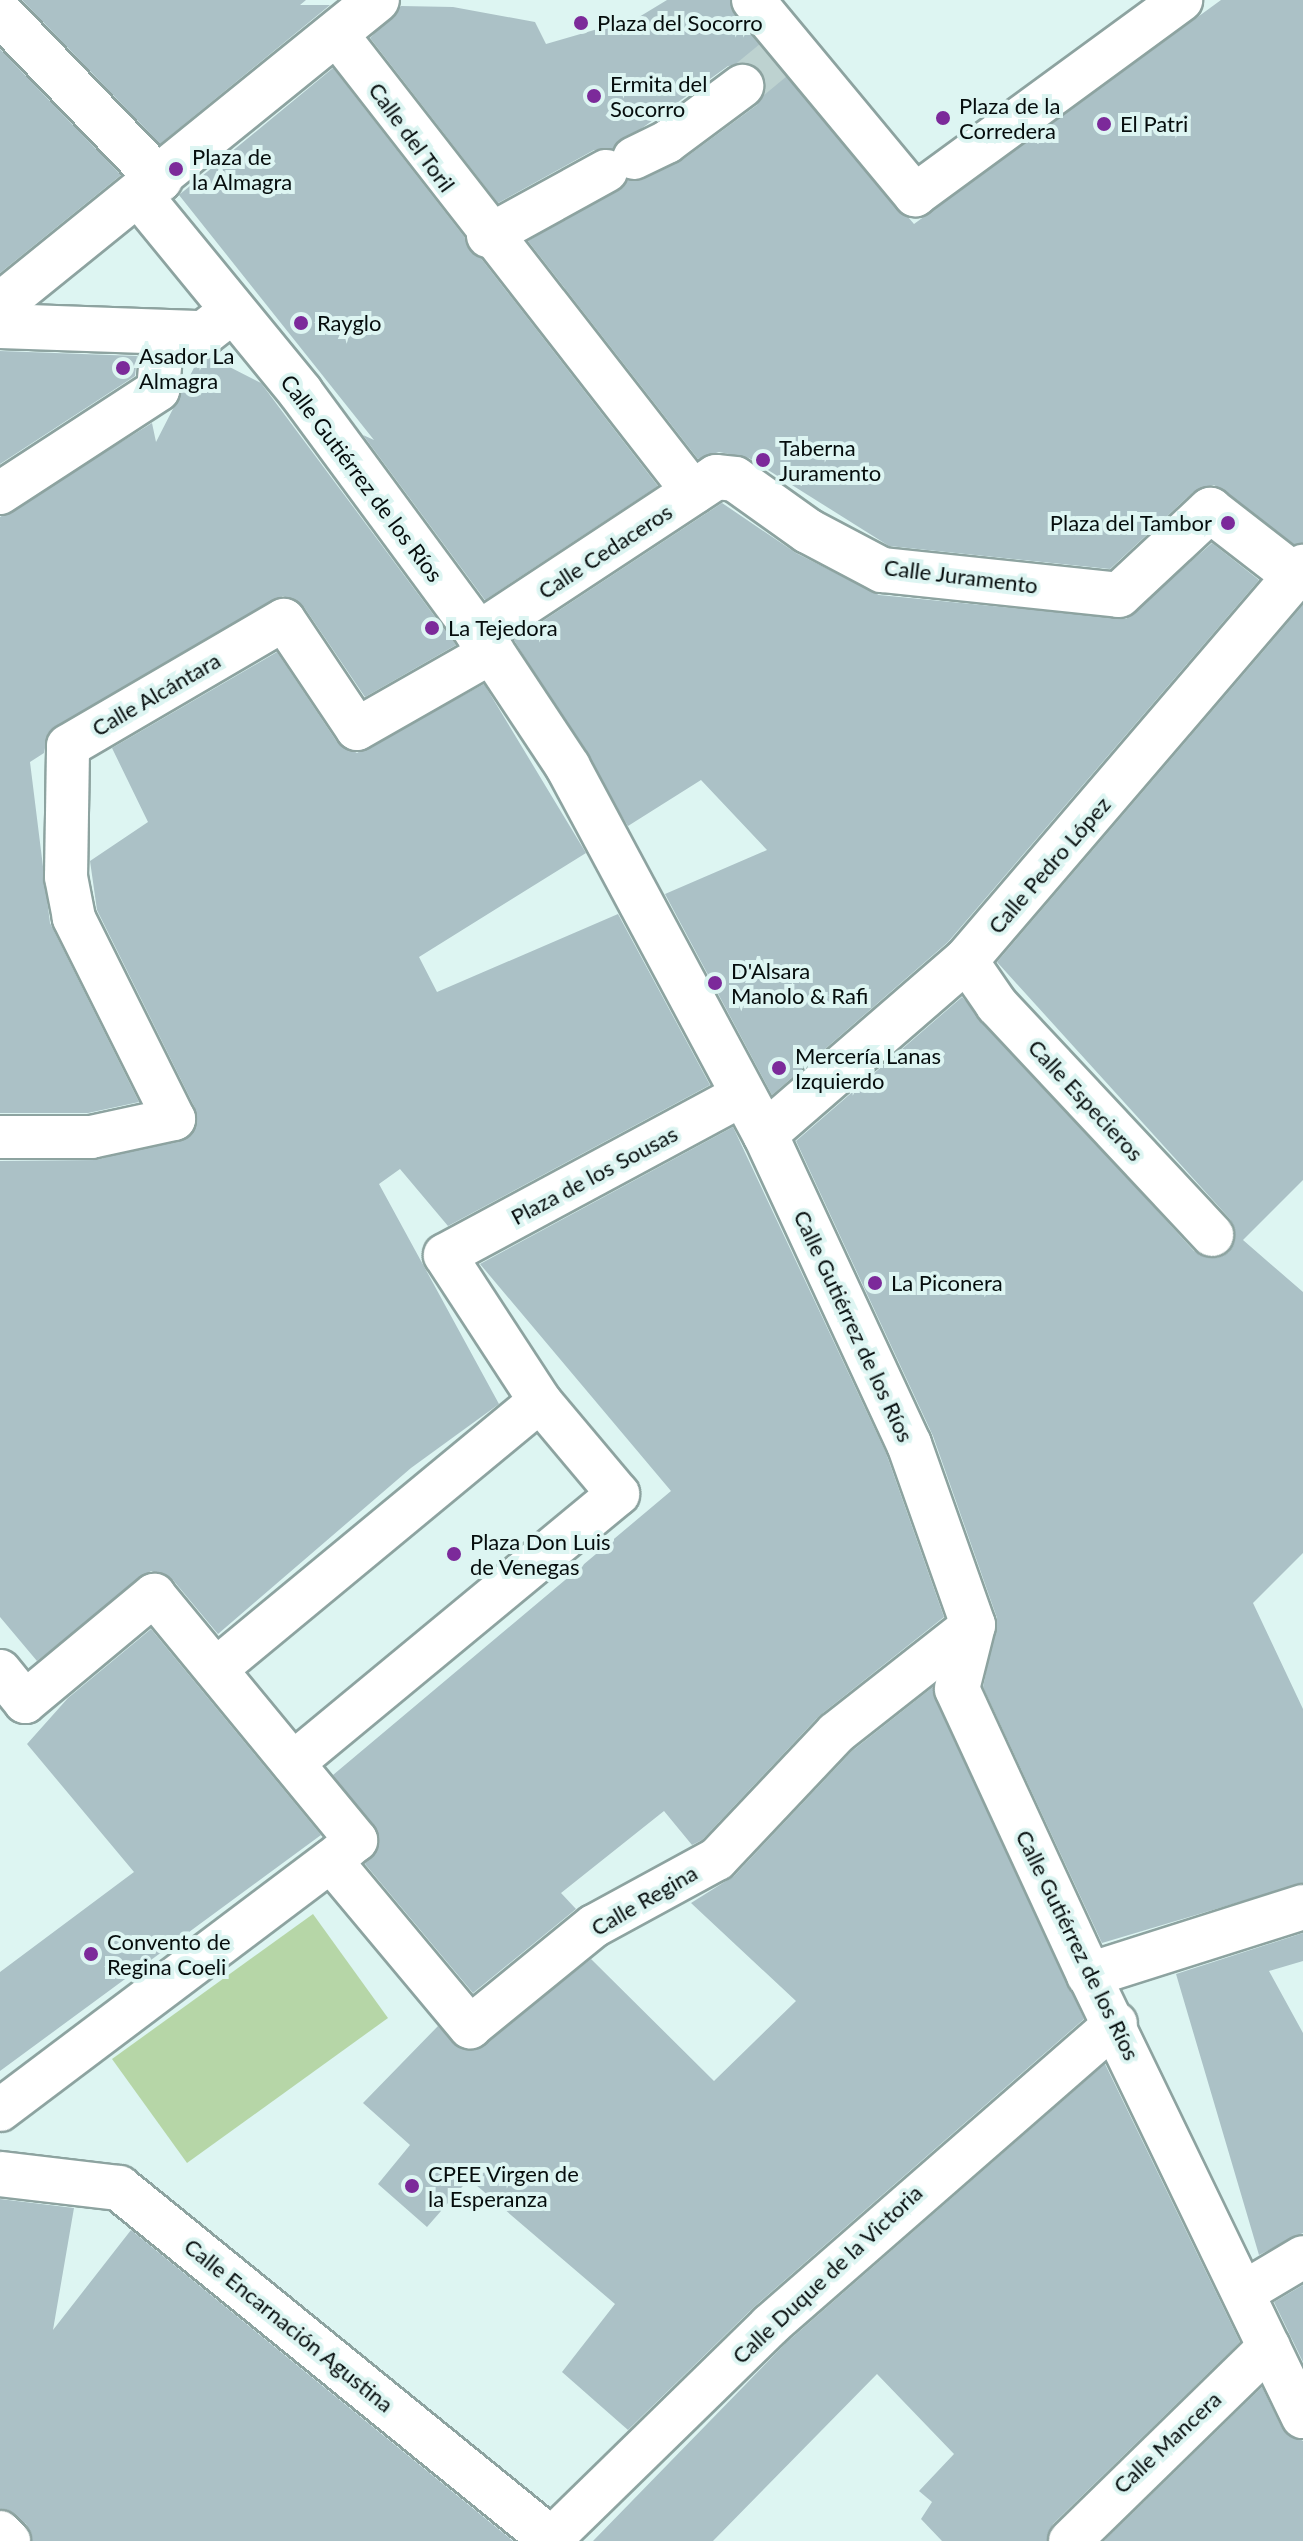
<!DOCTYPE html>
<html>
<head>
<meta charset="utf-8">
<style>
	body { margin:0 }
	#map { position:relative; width:1303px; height:2541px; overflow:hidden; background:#ddf5f2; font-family:Lato,sans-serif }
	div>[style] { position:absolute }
	.green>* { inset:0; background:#b6d6a7 }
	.building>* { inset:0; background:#abc1c6 }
	.pedestrian-tunnel>* { height:42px; margin-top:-21px; transform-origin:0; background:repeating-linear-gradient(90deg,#bdd2d0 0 42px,transparent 0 63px) }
	.roads { filter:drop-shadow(2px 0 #8da3a0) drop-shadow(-2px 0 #8da3a0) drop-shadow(0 2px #8da3a0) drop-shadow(0 -2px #8da3a0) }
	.pedestrian>* { height:42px; margin:-21px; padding:0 21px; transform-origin:21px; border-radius:21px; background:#fff }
	.minor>* { height:44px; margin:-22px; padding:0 22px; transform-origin:22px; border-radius:22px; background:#fff }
	.dots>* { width:22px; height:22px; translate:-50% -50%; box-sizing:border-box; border:4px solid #ddf5f2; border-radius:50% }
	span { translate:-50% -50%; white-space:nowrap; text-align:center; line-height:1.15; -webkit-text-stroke:8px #ddf5f2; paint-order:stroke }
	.poi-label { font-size:22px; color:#060d0d }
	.left { translate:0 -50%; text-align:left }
	.right { translate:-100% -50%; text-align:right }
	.street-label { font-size:22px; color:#060d0d }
</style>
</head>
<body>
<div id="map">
	<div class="green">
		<div style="clip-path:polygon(313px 1914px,388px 2018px,187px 2163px,112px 2059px)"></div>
	</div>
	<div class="building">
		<div style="clip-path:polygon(22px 0,306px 0,300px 5px,330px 5px,160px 144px)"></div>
		<div style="clip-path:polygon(667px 0,730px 0,735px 15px,914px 224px,1221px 0,1303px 0,1303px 543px,1294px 544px,1214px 485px,1193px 492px,1110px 569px,889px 546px,749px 458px,719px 452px,698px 459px,528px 241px,628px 180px,681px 161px,757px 105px,766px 84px,761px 71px,751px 64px,728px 66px,613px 149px,594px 150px,498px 203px,370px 38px,401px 6px,453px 7px,535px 22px,546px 44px,639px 17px)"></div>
		<div style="clip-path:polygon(0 49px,121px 175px,0 273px)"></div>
		<div style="clip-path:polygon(333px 68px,658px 486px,485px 600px,363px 435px,374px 440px,179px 195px)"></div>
		<div style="clip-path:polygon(0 351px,137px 356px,135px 376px,0 464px)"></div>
		<div style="clip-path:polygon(208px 356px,261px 383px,456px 645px,365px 697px,304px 607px,283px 596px,48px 733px,44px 753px,30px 762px,50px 923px,139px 1102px,88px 1113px,0 1113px,0 517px,152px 423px,156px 442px,199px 358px)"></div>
		<div style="clip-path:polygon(722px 503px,796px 553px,879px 595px,1126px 619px,1212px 543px,1259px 580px,948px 942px,772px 1095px,665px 894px,767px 850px,701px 780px,628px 826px,514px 640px)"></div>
		<div style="clip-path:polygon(1303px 605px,1303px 1180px,1243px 1240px,1303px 1292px,1303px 1553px,1253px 1603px,1303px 1709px,1303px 1883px,1102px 1943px,983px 1687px,997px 1618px,933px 1436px,796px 1141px,962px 997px,1194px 1251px,1217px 1258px,1229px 1252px,1235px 1230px,1230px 1219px,997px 962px)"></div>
		<div style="clip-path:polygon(277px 652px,337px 742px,357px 753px,484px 684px,586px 853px,419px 957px,437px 992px,618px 914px,710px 1085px,448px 1226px,400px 1169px,379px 1184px,499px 1404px,411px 1468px,218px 1634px,173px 1580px,151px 1571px,37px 1661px,0 1617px,0 1161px,96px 1160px,192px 1135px,195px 1108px,97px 910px,90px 861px,148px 822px,112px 748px)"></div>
		<div style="clip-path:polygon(733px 1127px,886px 1453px,944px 1617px,819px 1716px,702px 1840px,692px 1845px,664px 1811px,561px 1893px,576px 1909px,473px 1993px,365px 1864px,379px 1835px,333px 1775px,671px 1491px,480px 1264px)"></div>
		<div style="clip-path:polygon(151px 1629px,321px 1835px,0 2071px,0 1972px,134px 1872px,27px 1744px,68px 1698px)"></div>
		<div style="clip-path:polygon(933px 1687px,1084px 2019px,754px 2307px,628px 2430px,562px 2372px,615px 2304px,469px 2179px,427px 2227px,378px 2184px,410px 2145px,363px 2103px,438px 2026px,461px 2049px,475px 2050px,591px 1959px,714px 2081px,796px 2001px,691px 1903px,734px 1876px,852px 1751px)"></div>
		<div style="clip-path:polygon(1303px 1933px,1303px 1961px,1269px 1971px,1303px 2033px,1303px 2233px,1259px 2255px,1176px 1974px)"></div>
		<div style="clip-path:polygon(1105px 2064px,1240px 2342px,1053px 2524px,1047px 2541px,942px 2541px,921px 2519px,932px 2502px,919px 2491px,954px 2454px,877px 2374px,713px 2541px,593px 2541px,786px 2343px)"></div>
		<div style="clip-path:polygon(0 2199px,74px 2208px,53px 2330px,131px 2230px,513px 2541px,32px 2541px,26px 2524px,0 2509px)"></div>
		<div style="clip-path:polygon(1303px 2285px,1303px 2362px,1274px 2302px)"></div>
		<div style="clip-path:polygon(1262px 2387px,1282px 2428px,1303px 2441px,1303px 2541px,1104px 2541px)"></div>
	</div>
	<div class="pedestrian-tunnel">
		<div style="left:742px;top:86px;width:45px;rotate:-39.6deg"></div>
	</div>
	<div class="roads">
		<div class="pedestrian">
			<div style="left:753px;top:0;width:254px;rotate:50.3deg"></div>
			<div style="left:915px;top:195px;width:330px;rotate:-36.2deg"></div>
			<div style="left:338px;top:36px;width:579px;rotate:52.08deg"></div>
			<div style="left:634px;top:158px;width:37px;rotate:-26deg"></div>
			<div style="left:667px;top:142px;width:94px;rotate:-36.7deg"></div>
			<div style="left:488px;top:236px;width:135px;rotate:-28.8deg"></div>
			<div style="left:0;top:493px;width:189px;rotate:-33.1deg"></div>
			<div style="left:158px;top:390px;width:56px;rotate:-84.9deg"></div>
			<div style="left:966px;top:960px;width:55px;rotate:55.4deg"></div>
			<div style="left:997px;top:1005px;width:315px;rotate:46.9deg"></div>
			<div style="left:0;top:1137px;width:91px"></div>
			<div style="left:91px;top:1137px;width:85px;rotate:-12.2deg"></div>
			<div style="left:174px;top:1119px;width:225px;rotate:-116.5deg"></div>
			<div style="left:74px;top:918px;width:42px;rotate:-101deg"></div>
			<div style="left:66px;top:877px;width:131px;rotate:-89.1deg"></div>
			<div style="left:68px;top:746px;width:250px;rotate:-30.3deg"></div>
			<div style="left:284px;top:620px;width:131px;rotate:56.2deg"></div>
			<div style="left:357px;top:729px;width:155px;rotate:-29.7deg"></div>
			<div style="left:216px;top:1669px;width:420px;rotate:-39.6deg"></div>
			<div style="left:0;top:1671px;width:40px;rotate:51deg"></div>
			<div style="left:25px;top:1702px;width:168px;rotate:-39.7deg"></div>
			<div style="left:154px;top:1595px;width:318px;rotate:50.5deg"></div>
			<div style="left:356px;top:1840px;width:33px;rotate:140deg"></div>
			<div style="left:331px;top:1861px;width:217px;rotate:50.1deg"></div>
			<div style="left:470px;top:2027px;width:160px;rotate:-39.2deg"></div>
			<div style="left:594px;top:1926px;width:140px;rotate:-28.6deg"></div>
			<div style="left:717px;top:1859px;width:173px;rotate:-46.6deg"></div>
			<div style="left:836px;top:1733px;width:174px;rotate:-38.2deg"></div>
			<div style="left:293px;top:1763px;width:422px;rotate:-39.6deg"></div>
			<div style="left:618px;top:1494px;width:121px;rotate:-130deg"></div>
			<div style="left:540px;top:1401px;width:174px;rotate:-123.1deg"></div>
			<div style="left:445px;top:1255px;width:337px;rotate:-28.3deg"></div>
			<div style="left:1089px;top:1975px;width:491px;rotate:64.2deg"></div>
			<div style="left:0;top:2110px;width:414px;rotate:-37deg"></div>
			<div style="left:1246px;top:2291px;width:66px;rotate:-30.8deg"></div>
			<div style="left:0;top:2532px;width:13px;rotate:45deg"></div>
			<div style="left:551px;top:2539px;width:306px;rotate:-44.3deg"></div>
			<div style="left:770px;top:2325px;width:459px;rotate:-41.1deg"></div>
			<div style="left:1070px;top:2541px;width:278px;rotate:-44.3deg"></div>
		</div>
		<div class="minor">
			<div style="left:0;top:13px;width:231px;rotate:46.2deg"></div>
			<div style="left:140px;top:196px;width:254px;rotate:50.7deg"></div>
			<div style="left:301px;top:393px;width:322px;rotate:53.6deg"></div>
			<div style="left:492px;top:652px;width:138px;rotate:56.5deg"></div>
			<div style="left:568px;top:767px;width:417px;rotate:61.8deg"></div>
			<div style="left:765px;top:1134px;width:342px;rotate:65.1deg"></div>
			<div style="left:909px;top:1444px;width:192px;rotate:70.5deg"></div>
			<div style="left:973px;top:1625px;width:66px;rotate:104deg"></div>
			<div style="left:957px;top:1689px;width:315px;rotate:65.2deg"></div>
			<div style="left:1089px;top:1975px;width:225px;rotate:-17.6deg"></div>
			<div style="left:0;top:305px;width:485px;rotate:-39deg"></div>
			<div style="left:0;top:326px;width:204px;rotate:2deg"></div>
			<div style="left:204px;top:333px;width:34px;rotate:-38deg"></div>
			<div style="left:478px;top:634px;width:285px;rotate:-33.4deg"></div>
			<div style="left:716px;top:477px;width:19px;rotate:6deg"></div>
			<div style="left:735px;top:479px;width:90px;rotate:35.5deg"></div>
			<div style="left:808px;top:531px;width:84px;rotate:27.8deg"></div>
			<div style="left:882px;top:570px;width:238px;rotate:6deg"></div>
			<div style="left:1119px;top:595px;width:125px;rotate:-43deg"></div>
			<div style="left:1210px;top:510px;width:108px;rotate:37.8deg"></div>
			<div style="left:765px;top:1134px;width:266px;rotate:-40.9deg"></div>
			<div style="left:966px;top:960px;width:518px;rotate:-49.39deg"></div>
			<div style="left:0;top:2174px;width:120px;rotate:6.7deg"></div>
			<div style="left:119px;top:2188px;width:559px;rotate:39.12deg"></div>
		</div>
	</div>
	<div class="dots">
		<div style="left:581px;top:23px;background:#7c2a9a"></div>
		<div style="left:594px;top:96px;background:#7c2a9a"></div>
		<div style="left:943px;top:118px;background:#7c2a9a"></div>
		<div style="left:1104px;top:124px;background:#7c2a9a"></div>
		<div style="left:176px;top:169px;background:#7c2a9a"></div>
		<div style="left:301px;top:323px;background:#7c2a9a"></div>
		<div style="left:123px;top:368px;background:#7c2a9a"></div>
		<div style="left:763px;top:460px;background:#7c2a9a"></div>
		<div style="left:1228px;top:523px;background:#7c2a9a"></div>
		<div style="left:432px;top:628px;background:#7c2a9a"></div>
		<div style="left:715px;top:983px;background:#7c2a9a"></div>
		<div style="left:779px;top:1068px;background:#7c2a9a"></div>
		<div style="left:875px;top:1283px;background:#7c2a9a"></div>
		<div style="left:454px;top:1554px;background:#7c2a9a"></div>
		<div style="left:91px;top:1954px;background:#7c2a9a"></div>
		<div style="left:412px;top:2186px;background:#7c2a9a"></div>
	</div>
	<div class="poi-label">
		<span class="left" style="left:597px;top:23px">Plaza del Socorro</span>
		<span class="left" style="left:610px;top:96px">Ermita del<br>Socorro</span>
		<span class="left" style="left:959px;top:118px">Plaza de la<br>Corredera</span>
		<span class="left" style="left:1120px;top:124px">El Patri</span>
		<span class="left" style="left:192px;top:169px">Plaza de<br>la Almagra</span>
		<span class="left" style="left:317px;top:323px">Rayglo</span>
		<span class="left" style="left:139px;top:368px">Asador La<br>Almagra</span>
		<span class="left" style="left:779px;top:460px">Taberna<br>Juramento</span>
		<span class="right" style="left:1212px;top:523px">Plaza del Tambor</span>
		<span class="left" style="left:448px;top:628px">La Tejedora</span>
		<span class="left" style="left:731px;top:983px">D'Alsara<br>Manolo &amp; Rafi</span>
		<span class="left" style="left:795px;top:1068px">Mercería Lanas<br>Izquierdo</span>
		<span class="left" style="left:891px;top:1283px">La Piconera</span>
		<span class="left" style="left:470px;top:1554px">Plaza Don Luis<br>de Venegas</span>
		<span class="left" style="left:107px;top:1954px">Convento de<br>Regina Coeli</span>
		<span class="left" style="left:428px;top:2186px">CPEE Virgen de<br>la Esperanza</span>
	</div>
	<div class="street-label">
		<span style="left:412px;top:137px;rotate:54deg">Calle del Toril</span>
		<span style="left:362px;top:478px;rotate:53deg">Calle Gutiérrez de los Ríos</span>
		<span style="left:605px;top:551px;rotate:-33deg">Calle Cedaceros</span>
		<span style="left:961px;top:576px;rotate:7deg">Calle Juramento</span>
		<span style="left:156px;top:694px;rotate:-30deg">Calle Alcántara</span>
		<span style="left:1049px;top:865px;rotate:-49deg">Calle Pedro López</span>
		<span style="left:1086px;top:1100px;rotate:47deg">Calle Especieros</span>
		<span style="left:594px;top:1175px;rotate:-28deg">Plaza de los Sousas</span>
		<span style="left:854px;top:1326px;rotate:65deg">Calle Gutiérrez de los Ríos</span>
		<span style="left:644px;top:1900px;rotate:-30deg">Calle Regina</span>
		<span style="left:1078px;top:1945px;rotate:64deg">Calle Gutiérrez de los Ríos</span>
		<span style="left:827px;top:2274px;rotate:-43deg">Calle Duque de la Victoria</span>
		<span style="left:289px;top:2325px;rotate:39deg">Calle Encarnación Agustina</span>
		<span style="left:1167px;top:2442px;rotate:-43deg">Calle Mancera</span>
	</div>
</div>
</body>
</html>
